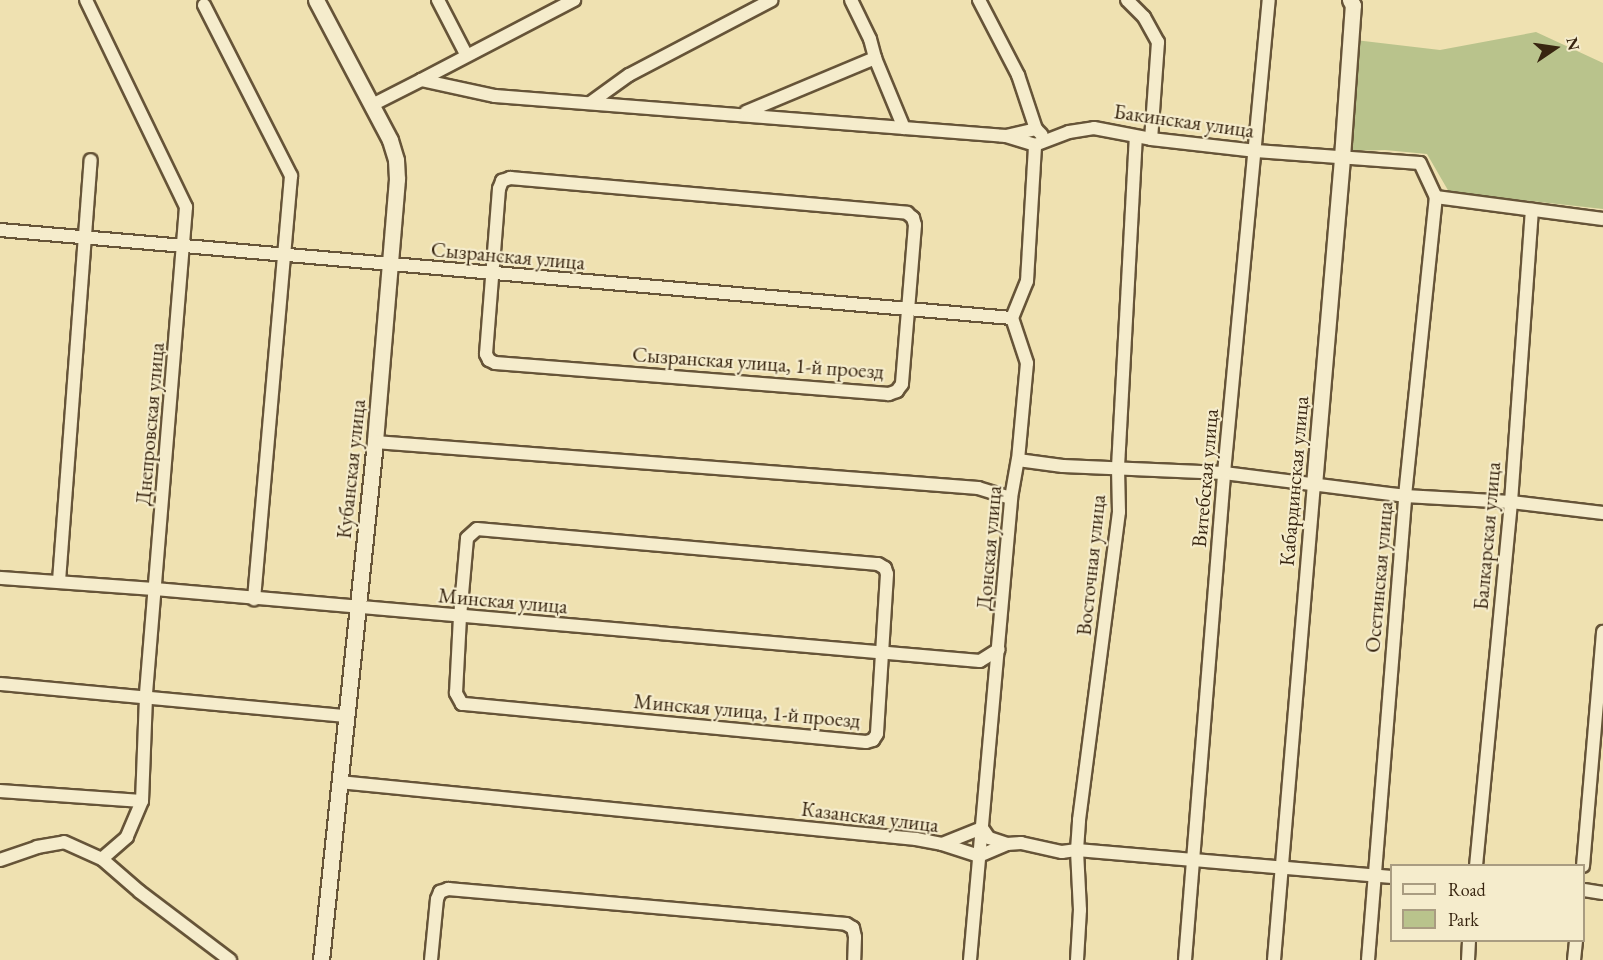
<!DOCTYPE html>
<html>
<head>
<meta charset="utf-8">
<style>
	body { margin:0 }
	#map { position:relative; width:1603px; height:960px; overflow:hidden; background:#efe1b1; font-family:"EB Garamond",serif }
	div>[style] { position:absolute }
	.green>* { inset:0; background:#b9c38c }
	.roads { filter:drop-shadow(2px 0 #665438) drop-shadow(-2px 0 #665438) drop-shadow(0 2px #665438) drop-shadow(0 -2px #665438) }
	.minor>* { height:12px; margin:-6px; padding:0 6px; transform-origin:6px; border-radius:6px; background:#f5eccc }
	.tertiary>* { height:15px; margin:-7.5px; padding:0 7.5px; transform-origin:7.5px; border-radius:7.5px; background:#f5eccc }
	span { translate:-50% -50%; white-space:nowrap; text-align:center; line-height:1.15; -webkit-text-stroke:4.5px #f5eccc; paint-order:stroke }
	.street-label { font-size:21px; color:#382510 }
	.legend { position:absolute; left:1390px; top:864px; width:195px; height:78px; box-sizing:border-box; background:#f5eccc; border:2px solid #a99c81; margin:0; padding:8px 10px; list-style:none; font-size:18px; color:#382510 }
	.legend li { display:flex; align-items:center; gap:12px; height:30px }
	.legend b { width:30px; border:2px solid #a99c81 }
	.north { position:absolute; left:1525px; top:18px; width:60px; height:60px; -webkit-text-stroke:4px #f5eccc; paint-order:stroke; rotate:77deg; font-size:16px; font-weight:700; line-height:24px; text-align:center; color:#382510 }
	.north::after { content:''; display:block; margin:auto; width:21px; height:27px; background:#382510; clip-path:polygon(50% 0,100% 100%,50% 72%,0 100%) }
</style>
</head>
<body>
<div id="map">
	<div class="green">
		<div style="clip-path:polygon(1536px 32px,1603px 63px,1603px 209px,1449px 192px,1427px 154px,1385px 150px,1349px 151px,1355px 40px,1440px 50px)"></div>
	</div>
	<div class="roads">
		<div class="minor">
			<div style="left:86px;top:0;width:230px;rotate:64.2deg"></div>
			<div style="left:186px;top:207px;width:492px;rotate:94.7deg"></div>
			<div style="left:146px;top:697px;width:104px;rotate:92.2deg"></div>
			<div style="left:142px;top:801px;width:39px;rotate:113deg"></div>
			<div style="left:127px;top:837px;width:33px;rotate:139deg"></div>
			<div style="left:438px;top:0;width:61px;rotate:62.6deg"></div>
			<div style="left:851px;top:0;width:43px;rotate:64deg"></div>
			<div style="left:870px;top:39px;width:20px;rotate:75deg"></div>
			<div style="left:875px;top:58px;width:76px;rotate:67.5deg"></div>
			<div style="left:979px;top:0;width:85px;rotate:62.5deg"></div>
			<div style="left:1018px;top:75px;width:57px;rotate:71.6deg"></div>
			<div style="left:1127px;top:0;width:24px;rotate:45deg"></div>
			<div style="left:1144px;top:17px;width:29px;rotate:61deg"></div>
			<div style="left:1158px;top:42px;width:97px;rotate:94.1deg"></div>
			<div style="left:204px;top:5px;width:192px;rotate:63deg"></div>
			<div style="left:291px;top:176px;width:425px;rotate:95deg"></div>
			<div style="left:421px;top:80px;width:173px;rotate:-27.6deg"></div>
			<div style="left:590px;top:103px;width:48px;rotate:-35.7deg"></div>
			<div style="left:629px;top:75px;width:161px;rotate:-27.7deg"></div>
			<div style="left:372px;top:105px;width:55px;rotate:-27deg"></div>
			<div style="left:421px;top:80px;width:76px;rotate:12.2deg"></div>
			<div style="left:495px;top:96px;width:513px;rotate:4.48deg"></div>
			<div style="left:1006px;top:136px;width:30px;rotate:17deg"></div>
			<div style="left:1035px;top:145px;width:36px;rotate:-21deg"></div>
			<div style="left:1069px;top:132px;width:25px;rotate:-9deg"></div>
			<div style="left:1094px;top:128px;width:58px;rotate:10.9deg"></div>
			<div style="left:1151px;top:139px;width:106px;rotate:6.5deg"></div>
			<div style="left:1256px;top:151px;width:164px;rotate:4.2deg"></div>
			<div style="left:1420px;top:163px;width:38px;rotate:65deg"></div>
			<div style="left:1436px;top:197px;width:168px;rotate:7.5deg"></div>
			<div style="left:746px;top:112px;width:140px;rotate:-22.7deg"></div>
			<div style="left:1006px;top:136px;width:31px;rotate:-13deg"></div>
			<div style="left:1036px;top:129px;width:8px;rotate:45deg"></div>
			<div style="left:510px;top:178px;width:399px;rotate:5deg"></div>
			<div style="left:907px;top:213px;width:8px;rotate:40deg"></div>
			<div style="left:913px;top:218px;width:7px;rotate:74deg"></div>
			<div style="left:915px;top:225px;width:160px;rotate:94.7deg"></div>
			<div style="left:902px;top:384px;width:9px;rotate:126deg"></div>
			<div style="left:897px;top:391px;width:9px;rotate:159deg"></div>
			<div style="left:889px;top:394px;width:395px;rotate:-175.5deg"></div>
			<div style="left:495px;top:363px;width:7px;rotate:-153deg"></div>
			<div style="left:489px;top:360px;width:7px;rotate:-117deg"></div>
			<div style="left:486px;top:354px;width:166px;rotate:-85.5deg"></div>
			<div style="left:499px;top:189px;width:9px;rotate:-69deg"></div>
			<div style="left:502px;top:181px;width:9px;rotate:-21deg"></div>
			<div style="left:0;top:230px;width:1016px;rotate:4.97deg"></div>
			<div style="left:375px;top:442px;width:605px;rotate:4.36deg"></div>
			<div style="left:978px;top:488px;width:34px;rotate:17deg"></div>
			<div style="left:1018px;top:460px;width:45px;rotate:7.6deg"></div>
			<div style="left:1063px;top:466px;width:161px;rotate:2.5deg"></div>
			<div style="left:1224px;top:473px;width:182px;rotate:7.2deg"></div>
			<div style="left:1405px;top:496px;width:106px;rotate:3.2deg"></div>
			<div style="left:1511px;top:502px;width:93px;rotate:6.8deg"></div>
			<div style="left:477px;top:529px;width:403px;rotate:5deg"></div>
			<div style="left:878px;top:564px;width:8px;rotate:30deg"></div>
			<div style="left:885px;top:568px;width:6px;rotate:72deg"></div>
			<div style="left:887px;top:574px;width:160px;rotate:93.6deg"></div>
			<div style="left:877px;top:734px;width:7px;rotate:124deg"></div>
			<div style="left:873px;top:740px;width:7px;rotate:164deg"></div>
			<div style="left:866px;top:742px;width:406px;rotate:-174.6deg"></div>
			<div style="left:462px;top:704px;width:13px;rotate:-119deg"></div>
			<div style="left:456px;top:693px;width:76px;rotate:-87deg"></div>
			<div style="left:460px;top:617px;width:79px;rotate:-84.9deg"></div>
			<div style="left:467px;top:538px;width:13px;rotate:-42deg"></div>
			<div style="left:0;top:578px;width:155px;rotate:4.1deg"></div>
			<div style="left:155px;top:589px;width:828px;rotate:4.99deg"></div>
			<div style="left:980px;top:661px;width:22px;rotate:-32deg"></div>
			<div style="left:59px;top:581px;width:422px;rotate:-85.7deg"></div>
			<div style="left:0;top:684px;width:347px;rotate:5.3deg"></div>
			<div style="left:339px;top:782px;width:580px;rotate:5.64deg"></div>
			<div style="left:916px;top:839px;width:26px;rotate:11deg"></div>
			<div style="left:942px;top:844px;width:39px;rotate:18deg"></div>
			<div style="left:979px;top:856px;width:30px;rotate:-23deg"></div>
			<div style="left:1007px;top:844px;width:14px;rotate:-4deg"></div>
			<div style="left:1021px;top:843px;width:42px;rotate:12.4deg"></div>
			<div style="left:1062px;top:852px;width:15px;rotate:-8deg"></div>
			<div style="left:1077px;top:850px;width:316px;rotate:4.9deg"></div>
			<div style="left:0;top:791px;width:142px;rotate:4deg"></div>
			<div style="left:942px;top:844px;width:43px;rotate:-21.8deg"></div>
			<div style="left:982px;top:828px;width:12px;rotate:55deg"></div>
			<div style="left:989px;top:838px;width:19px;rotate:18deg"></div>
			<div style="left:0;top:860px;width:39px;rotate:-19deg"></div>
			<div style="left:37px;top:847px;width:27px;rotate:-10deg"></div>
			<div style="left:64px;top:842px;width:42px;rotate:24.1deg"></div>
			<div style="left:102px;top:859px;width:50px;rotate:41deg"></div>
			<div style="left:140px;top:892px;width:113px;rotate:37.1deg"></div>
			<div style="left:1476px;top:866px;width:366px;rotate:-84.5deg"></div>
			<div style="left:1511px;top:502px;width:293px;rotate:-85.9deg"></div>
			<div style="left:1583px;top:866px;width:235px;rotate:-85.1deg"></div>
			<div style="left:1584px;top:890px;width:19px;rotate:9deg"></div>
			<div style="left:431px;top:960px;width:61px;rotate:-84.4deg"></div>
			<div style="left:437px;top:899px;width:8px;rotate:-67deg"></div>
			<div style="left:440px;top:892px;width:9px;rotate:-21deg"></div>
			<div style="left:448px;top:889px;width:400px;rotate:5deg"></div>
			<div style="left:846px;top:924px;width:8px;rotate:30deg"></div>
			<div style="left:853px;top:928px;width:9px;rotate:77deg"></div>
			<div style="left:855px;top:937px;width:23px;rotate:92deg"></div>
			<div style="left:970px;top:960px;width:464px;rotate:-84.9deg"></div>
			<div style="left:1011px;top:498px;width:39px;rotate:-80deg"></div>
			<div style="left:1018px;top:460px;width:97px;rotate:-84.7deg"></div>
			<div style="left:1027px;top:363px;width:47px;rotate:-108.4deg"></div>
			<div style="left:1012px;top:318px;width:40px;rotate:-68deg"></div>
			<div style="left:1027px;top:281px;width:136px;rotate:-86.6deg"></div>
			<div style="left:1077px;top:960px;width:50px;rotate:-86.6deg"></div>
			<div style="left:1080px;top:910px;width:60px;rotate:-92.9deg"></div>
			<div style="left:1077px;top:850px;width:30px;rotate:-86deg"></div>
			<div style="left:1079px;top:820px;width:311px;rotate:-82.6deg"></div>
			<div style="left:1119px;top:512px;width:45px;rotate:-91.3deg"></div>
			<div style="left:1118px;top:467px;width:330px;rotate:-86.9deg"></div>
			<div style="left:1185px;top:960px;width:489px;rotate:-85.4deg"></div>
			<div style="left:1224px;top:473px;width:475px;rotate:-84.6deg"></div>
			<div style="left:1274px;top:960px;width:477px;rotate:-85.2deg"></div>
			<div style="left:1368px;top:960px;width:465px;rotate:-85.4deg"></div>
			<div style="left:1405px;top:496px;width:301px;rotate:-84.1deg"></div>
			<div style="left:1468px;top:960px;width:20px;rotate:-87deg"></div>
			<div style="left:1574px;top:960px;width:20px;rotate:-84deg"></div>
		</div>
		<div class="tertiary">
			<div style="left:316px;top:0;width:158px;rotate:62.1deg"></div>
			<div style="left:390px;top:140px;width:21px;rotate:73deg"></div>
			<div style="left:396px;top:160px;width:19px;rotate:87deg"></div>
			<div style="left:397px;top:179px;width:264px;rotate:94.8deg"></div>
			<div style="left:375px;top:442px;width:521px;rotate:95.95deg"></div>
			<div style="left:1314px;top:485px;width:329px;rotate:-85.1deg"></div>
			<div style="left:1342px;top:157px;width:152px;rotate:-85.9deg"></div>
			<div style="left:1353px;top:5px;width:6px;rotate:-121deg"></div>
		</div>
	</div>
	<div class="street-label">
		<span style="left:1184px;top:121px;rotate:8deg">Бакинская улица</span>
		<span style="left:508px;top:256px;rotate:5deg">Сызранская улица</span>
		<span style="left:758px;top:363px;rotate:4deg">Сызранская улица, 1-й проезд</span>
		<span style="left:150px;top:424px;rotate:-85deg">Днепровская улица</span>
		<span style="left:351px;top:469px;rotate:-84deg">Кубанская улица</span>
		<span style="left:1205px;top:478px;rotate:-85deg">Витебская улица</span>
		<span style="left:1294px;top:481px;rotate:-85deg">Кабардинская улица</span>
		<span style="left:1487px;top:536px;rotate:-85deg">Балкарская улица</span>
		<span style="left:989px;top:548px;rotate:-85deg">Донская улица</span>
		<span style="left:1091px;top:565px;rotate:-84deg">Восточная улица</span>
		<span style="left:1379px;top:577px;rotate:-85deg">Осетинская улица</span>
		<span style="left:503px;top:601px;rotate:5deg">Минская улица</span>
		<span style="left:747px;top:711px;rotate:5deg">Минская улица, 1-й проезд</span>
		<span style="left:870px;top:817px;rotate:7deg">Казанская улица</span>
	</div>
	<ul class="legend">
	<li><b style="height:8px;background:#f5eccc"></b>Road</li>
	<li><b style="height:16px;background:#b9c38c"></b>Park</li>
	</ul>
	<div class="north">N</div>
</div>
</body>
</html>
